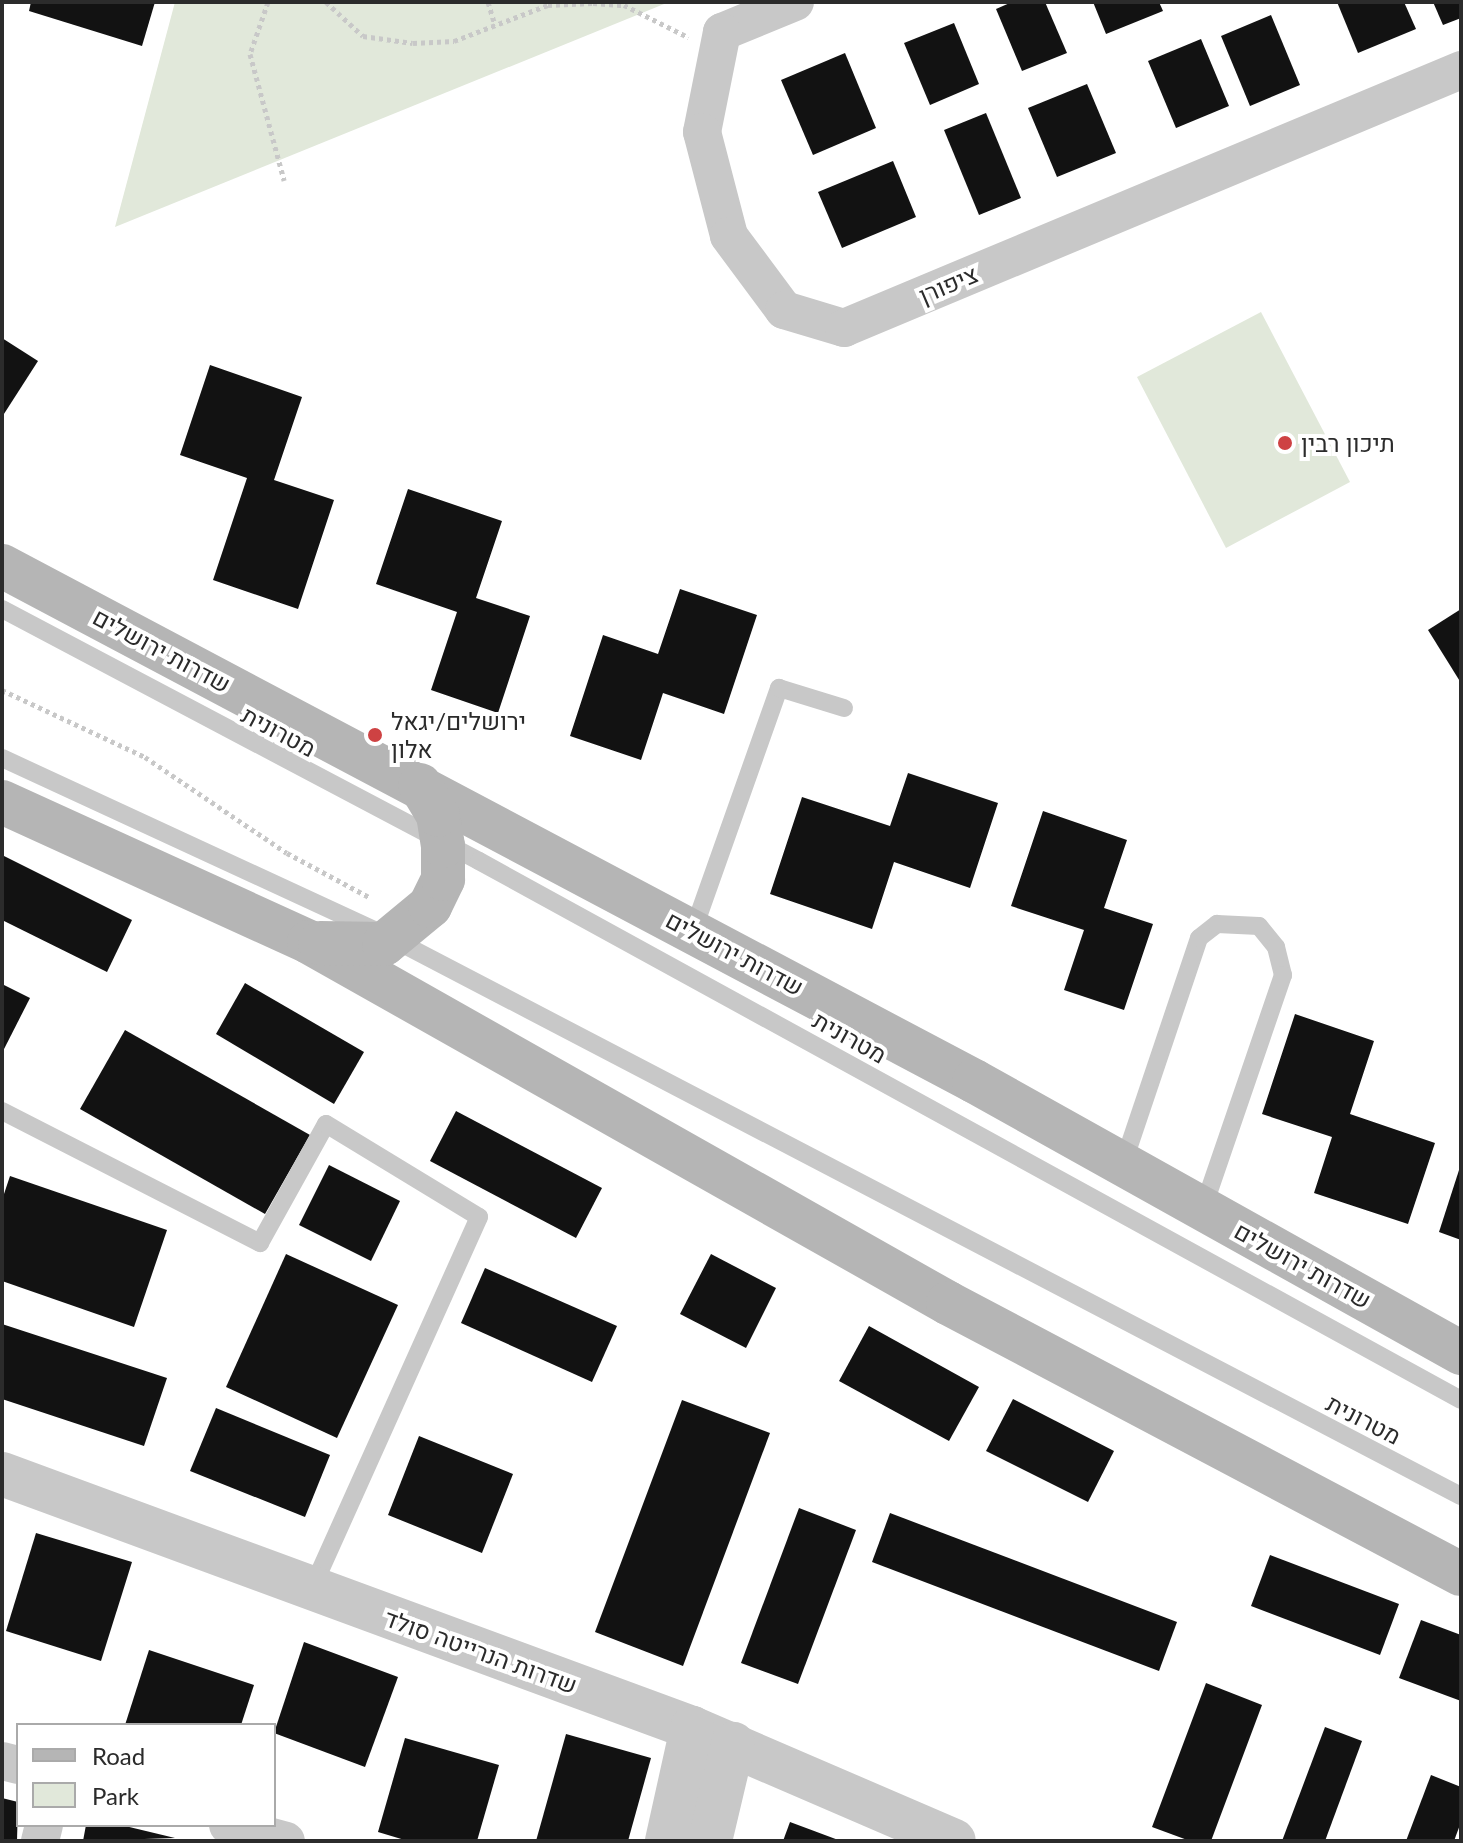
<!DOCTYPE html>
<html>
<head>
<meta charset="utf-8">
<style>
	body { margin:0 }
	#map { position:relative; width:1463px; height:1843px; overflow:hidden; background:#fff; font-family:Lato,Heebo,sans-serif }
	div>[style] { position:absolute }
	.green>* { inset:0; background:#e1e8da }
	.building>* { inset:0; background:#121212 }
	.path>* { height:5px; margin-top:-2.5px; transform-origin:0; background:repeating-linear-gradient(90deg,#c8c8c8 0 4px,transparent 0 8px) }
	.service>* { height:18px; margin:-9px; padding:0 9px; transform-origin:9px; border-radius:9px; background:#c8c8c8 }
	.minor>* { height:38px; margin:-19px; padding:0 19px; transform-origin:19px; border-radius:19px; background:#c8c8c8 }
	.tertiary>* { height:44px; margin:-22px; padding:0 22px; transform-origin:22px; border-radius:22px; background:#c8c8c8 }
	.secondary>* { height:44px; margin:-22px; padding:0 22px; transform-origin:22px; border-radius:22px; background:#b5b5b5 }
	.dots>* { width:22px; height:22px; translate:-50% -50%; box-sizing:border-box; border:4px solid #fff; border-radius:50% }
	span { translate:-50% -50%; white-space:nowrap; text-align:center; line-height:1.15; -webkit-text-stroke:8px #fff; paint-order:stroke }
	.street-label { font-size:24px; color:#2b2b2b }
	.poi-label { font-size:24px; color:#2b2b2b }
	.left { translate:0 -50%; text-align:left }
	.frame { position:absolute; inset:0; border:4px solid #2b2b2b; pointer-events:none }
	.legend { position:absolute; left:16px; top:1723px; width:260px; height:104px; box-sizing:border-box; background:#fff; border:2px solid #aaa; margin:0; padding:10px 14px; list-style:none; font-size:24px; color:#2b2b2b }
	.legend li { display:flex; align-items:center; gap:16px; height:40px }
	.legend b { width:40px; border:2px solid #aaa }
</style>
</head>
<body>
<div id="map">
	<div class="green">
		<div style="clip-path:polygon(175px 2px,669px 2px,115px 227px)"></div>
		<div style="clip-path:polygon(1261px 312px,1350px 482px,1226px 548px,1137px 377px)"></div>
	</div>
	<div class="building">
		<div style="clip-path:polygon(31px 2px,155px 2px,142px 46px,29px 11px)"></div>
		<div style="clip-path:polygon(1012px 2px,1045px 2px,1067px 53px,1022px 71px,996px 9px)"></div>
		<div style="clip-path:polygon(1093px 2px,1159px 2px,1163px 11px,1106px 34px)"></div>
		<div style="clip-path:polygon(1337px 2px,1404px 2px,1416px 29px,1358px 53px)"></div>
		<div style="clip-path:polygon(1433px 2px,1461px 2px,1461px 18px,1443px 25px)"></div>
		<div style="clip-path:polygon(1271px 15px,1300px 85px,1250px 106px,1221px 36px)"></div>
		<div style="clip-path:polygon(954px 23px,979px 84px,930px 105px,904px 43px)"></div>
		<div style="clip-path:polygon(1201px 39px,1229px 106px,1176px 128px,1148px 61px)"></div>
		<div style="clip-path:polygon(845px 53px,876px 128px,813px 155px,781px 80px)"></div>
		<div style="clip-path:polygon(1087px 84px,1116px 153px,1057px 177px,1028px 108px)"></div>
		<div style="clip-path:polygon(986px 113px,1021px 198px,979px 215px,944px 130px)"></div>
		<div style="clip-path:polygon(893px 161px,916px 217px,842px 248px,818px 192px)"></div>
		<div style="clip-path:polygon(2px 338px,38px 361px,2px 417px)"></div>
		<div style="clip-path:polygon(210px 365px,302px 397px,274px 480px,334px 500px,298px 609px,213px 580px,247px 478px,180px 455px)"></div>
		<div style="clip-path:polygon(408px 489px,502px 521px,476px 598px,530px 616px,498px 713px,431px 690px,457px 612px,376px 584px)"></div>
		<div style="clip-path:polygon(680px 589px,757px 615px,724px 714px,663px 693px,641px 760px,570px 736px,603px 635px,658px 654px)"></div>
		<div style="clip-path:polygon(1461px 609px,1461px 683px,1428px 630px)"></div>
		<div style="clip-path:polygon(908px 773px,998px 803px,970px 888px,894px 862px,872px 929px,770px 894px,802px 797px,890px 826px)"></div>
		<div style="clip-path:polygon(1043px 811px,1127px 840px,1104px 908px,1153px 924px,1124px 1010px,1064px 990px,1084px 930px,1011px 906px)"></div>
		<div style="clip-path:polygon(2px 855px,132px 920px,107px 972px,2px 920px)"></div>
		<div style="clip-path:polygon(245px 983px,364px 1052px,334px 1104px,216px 1034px)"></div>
		<div style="clip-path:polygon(2px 984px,30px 998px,2px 1053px)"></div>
		<div style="clip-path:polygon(1295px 1014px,1374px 1041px,1350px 1114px,1435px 1143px,1408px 1224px,1314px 1193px,1332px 1137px,1262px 1114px)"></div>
		<div style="clip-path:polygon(125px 1030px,310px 1135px,265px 1214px,80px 1109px)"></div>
		<div style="clip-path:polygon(456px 1111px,602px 1188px,576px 1238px,430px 1161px)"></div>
		<div style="clip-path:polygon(329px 1165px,400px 1201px,371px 1261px,299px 1225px)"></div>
		<div style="clip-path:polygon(1460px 1167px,1461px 1167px,1461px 1240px,1439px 1232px)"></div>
		<div style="clip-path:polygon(10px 1176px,167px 1230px,134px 1327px,2px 1281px,2px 1200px)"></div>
		<div style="clip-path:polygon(286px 1254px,398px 1305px,337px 1438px,226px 1387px)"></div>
		<div style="clip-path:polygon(711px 1254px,776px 1288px,746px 1348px,680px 1314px)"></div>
		<div style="clip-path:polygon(485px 1268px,617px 1326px,592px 1382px,461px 1323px)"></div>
		<div style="clip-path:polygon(2px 1324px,167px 1378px,144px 1446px,2px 1399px)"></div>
		<div style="clip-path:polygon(869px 1326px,979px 1387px,949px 1441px,839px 1381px)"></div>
		<div style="clip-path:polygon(1013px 1399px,1114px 1451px,1088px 1502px,986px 1451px)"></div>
		<div style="clip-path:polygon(682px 1400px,770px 1433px,683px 1666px,595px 1632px)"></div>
		<div style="clip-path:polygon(216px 1408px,330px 1455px,305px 1517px,190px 1471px)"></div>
		<div style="clip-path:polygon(419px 1436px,513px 1474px,482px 1553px,388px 1515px)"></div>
		<div style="clip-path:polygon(799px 1508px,856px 1530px,798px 1684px,741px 1663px)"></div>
		<div style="clip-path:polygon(890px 1513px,1177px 1622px,1159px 1671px,872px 1562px)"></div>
		<div style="clip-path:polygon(36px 1533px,132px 1562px,101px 1661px,6px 1631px)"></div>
		<div style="clip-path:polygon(1270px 1555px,1399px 1604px,1380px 1655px,1251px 1606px)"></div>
		<div style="clip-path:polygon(1421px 1620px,1461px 1635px,1461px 1701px,1399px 1678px)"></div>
		<div style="clip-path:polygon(304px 1642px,398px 1677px,365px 1767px,274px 1733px)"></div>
		<div style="clip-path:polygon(149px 1650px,254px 1685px,241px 1725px,125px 1725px)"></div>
		<div style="clip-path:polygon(1206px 1683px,1262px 1705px,1211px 1841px,1190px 1841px,1152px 1827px)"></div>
		<div style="clip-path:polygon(1325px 1727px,1362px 1741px,1325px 1841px,1282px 1841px)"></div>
		<div style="clip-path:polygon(566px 1734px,651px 1758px,628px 1841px,536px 1841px)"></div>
		<div style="clip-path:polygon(405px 1738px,499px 1765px,477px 1841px,408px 1841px,378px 1832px)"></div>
		<div style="clip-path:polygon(1431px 1775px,1461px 1787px,1461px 1822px,1454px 1841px,1406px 1841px)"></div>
		<div style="clip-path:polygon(2px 1798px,18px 1802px,17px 1841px,2px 1841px)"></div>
		<div style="clip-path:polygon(790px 1822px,841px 1841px,783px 1841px)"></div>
		<div style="clip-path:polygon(86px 1825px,121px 1825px,175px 1838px,83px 1841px)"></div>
	</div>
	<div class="path">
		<div style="left:268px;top:2px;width:55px;rotate:109.1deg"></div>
		<div style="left:250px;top:54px;width:131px;rotate:74.9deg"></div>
		<div style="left:326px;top:2px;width:50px;rotate:42.6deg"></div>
		<div style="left:363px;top:36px;width:50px;rotate:8deg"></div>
		<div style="left:413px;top:43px;width:41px;rotate:-2.8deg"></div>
		<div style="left:454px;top:41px;width:101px;rotate:-21deg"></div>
		<div style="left:548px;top:5px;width:45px;rotate:-2.5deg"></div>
		<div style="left:593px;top:3px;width:31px;rotate:4deg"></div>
		<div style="left:624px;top:5px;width:72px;rotate:26.6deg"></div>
		<div style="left:488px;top:2px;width:24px;rotate:73deg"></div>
		<div style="left:2px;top:690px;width:158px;rotate:25.1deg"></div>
		<div style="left:145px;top:757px;width:171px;rotate:34.1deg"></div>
		<div style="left:287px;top:853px;width:93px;rotate:28.2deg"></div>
	</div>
	<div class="service">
		<div style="left:2px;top:609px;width:539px;rotate:27.85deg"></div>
		<div style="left:479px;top:861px;width:1120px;rotate:28.76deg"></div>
		<div style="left:2px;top:758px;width:433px;rotate:24.8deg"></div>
		<div style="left:395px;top:940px;width:1202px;rotate:27.55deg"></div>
		<div style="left:693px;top:931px;width:258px;rotate:-70.5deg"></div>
		<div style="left:779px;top:688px;width:68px;rotate:17.1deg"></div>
		<div style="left:2px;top:1111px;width:290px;rotate:27.1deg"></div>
		<div style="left:260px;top:1243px;width:136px;rotate:-61deg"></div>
		<div style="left:326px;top:1124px;width:179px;rotate:31.3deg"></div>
		<div style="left:479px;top:1217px;width:408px;rotate:114.2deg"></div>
		<div style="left:1123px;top:1164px;width:238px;rotate:-71.4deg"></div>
		<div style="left:1199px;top:938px;width:23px;rotate:-38deg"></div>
		<div style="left:1217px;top:924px;width:42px;rotate:2.7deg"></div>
		<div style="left:1259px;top:926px;width:27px;rotate:51deg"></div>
		<div style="left:1276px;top:947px;width:29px;rotate:76deg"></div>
		<div style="left:1283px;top:975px;width:247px;rotate:108.9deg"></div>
	</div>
	<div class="minor">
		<div style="left:795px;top:2px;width:79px;rotate:157.7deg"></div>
		<div style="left:722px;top:32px;width:102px;rotate:101.3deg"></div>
		<div style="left:702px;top:132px;width:107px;rotate:75.4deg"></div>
		<div style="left:729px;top:236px;width:92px;rotate:53.4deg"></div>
		<div style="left:784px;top:310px;width:63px;rotate:16.7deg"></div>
		<div style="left:844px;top:328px;width:669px;rotate:-22.69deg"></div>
		<div style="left:2px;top:1761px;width:16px;rotate:14deg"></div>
		<div style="left:228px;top:1825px;width:60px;rotate:15.4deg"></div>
		<div style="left:40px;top:1841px;width:16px;rotate:-76deg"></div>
	</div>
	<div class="tertiary">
		<div style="left:2px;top:1474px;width:735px;rotate:20.21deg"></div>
		<div style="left:692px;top:1728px;width:285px;rotate:23.3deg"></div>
		<div style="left:667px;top:1841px;width:116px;rotate:-77.5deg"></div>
		<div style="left:710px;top:1841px;width:100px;rotate:-76.7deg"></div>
	</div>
	<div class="secondary">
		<div style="left:2px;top:566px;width:1100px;rotate:27.92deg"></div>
		<div style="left:974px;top:1081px;width:558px;rotate:29.18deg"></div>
		<div style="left:2px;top:802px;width:337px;rotate:24.5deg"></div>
		<div style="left:309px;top:942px;width:734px;rotate:29.46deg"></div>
		<div style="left:948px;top:1303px;width:580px;rotate:27.85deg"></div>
		<div style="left:320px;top:943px;width:64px;rotate:0.9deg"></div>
		<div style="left:384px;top:944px;width:60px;rotate:-39.6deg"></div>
		<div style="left:430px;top:906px;width:30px;rotate:-64deg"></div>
		<div style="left:443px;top:879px;width:33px;rotate:-90deg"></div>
		<div style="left:443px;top:846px;width:31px;rotate:-99deg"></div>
		<div style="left:438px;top:815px;width:35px;rotate:-121deg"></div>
	</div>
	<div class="dots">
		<div style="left:1285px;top:443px;background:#ce4243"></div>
		<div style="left:375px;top:735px;background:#ce4243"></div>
	</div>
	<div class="street-label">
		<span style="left:948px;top:284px;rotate:-23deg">ציפורן</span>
		<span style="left:162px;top:650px;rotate:28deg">שדרות ירושלים</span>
		<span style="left:279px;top:731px;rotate:28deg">מטרונית</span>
		<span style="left:735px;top:953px;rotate:28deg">שדרות ירושלים</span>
		<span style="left:850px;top:1037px;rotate:29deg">מטרונית</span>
		<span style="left:1303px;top:1265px;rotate:29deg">שדרות ירושלים</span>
		<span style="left:1364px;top:1419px;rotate:27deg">מטרונית</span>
		<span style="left:481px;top:1651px;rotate:20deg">שדרות הנרייטה סולד</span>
	</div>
	<div class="poi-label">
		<span class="left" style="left:1301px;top:443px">תיכון רבין</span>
		<span class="left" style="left:391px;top:735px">ירושלים/יגאל<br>אלון</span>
	</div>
	<div class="frame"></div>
	<ul class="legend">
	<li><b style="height:10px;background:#b5b5b5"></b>Road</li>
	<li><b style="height:22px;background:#e1e8da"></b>Park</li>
	</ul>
</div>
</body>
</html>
